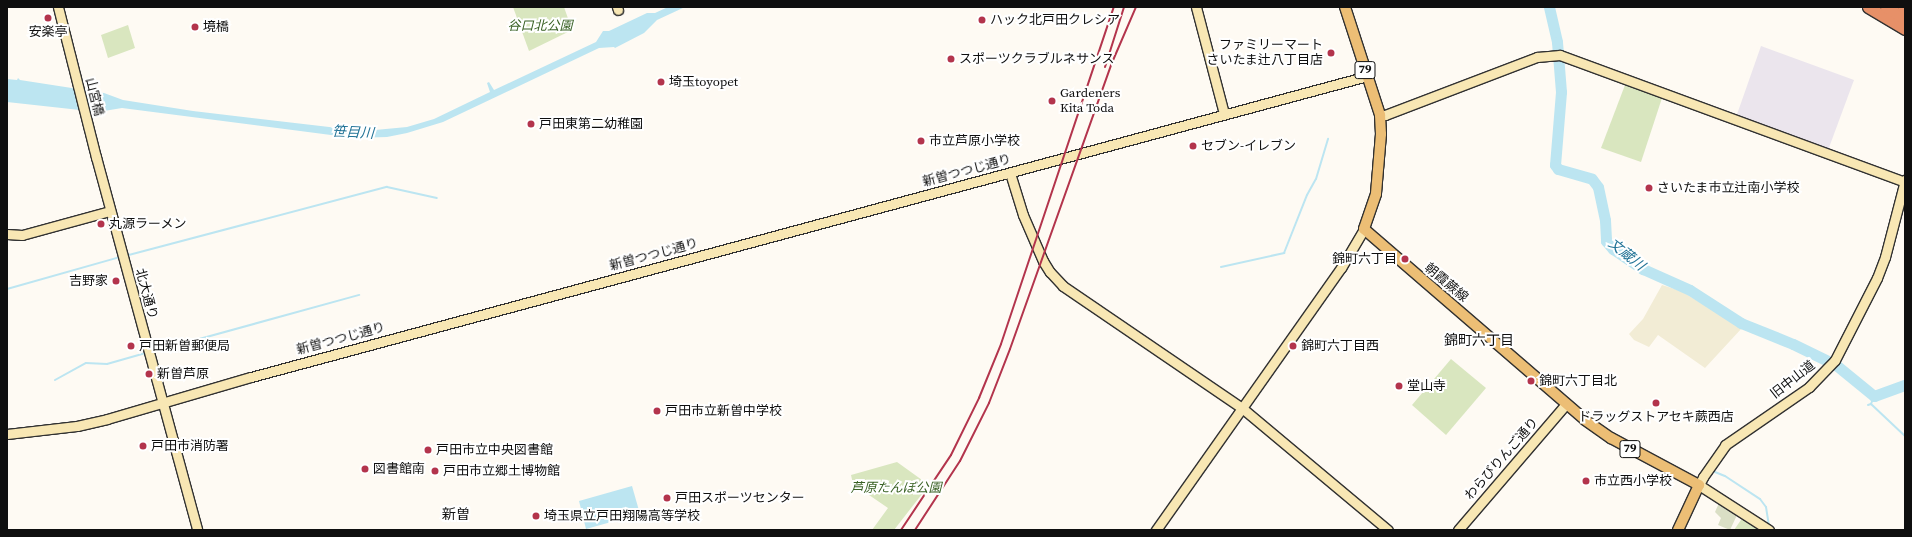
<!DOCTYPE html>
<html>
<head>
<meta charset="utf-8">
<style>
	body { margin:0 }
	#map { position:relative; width:1912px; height:537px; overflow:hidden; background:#fefaf3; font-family:"Source Serif 4","Noto Sans JP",serif }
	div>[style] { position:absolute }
	.industrial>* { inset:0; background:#ebe5ed }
	.farmland>* { inset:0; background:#f2ecd5 }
	.green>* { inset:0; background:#d9e6bf }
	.cemetery>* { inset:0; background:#dadfc5 }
	.water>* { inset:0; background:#bce5f1 }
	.stream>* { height:2px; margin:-1px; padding:0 1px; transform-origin:1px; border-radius:1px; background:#bce5f1 }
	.river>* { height:11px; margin:-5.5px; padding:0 5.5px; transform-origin:5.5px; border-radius:5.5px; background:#bce5f1 }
	.roads { filter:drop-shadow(1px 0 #313131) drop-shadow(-1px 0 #313131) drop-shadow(0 1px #313131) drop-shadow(0 -1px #313131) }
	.secondary>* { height:9px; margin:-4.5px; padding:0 4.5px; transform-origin:4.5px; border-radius:4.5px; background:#f8e7b4 }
	.primary>* { height:10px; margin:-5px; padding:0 5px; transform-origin:5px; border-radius:5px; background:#ecbe75 }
	.highway>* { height:11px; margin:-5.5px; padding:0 5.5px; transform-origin:5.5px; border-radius:5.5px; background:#e79068 }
	.rail>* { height:2px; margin:-1px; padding:0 1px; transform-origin:1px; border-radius:1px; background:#b3344c }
	.dots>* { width:11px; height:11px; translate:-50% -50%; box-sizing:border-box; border:2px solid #fff; border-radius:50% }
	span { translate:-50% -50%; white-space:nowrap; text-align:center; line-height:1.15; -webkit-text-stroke:4px #fff; paint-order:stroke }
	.shield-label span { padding:1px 3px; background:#fff; border:1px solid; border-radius:3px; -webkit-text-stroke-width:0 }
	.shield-label { font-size:12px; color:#0f0f0f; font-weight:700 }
	.poi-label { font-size:13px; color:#0f0f0f }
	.left { translate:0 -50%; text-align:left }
	.right { translate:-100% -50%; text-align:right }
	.park-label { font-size:13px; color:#3a6225; font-style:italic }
	.street-label { font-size:13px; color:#0f0f0f }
	.water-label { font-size:14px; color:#237497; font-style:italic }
	.neighbourhood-label { font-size:14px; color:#0f0f0f }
	.frame { position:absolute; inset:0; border:8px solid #0f0f0f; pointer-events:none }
</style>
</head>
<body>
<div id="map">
	<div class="industrial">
		<div style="clip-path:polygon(1761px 46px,1854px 80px,1827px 153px,1735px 120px)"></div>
	</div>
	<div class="farmland">
		<div style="clip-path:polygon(1662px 285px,1681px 291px,1742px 328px,1705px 368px,1658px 335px,1649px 347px,1634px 340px,1629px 334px,1643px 319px)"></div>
	</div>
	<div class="green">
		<div style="clip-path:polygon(513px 7px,564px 7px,572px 30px,529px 51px)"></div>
		<div style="clip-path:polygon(128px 25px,135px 48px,108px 58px,101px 35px)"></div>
		<div style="clip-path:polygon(1625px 85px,1662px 98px,1641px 162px,1601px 148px)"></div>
		<div style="clip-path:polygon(1451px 359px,1486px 388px,1446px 435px,1412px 405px)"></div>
		<div style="clip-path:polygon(897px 462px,929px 485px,894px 530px,872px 530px,888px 508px,853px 484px,851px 475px)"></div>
		<div style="clip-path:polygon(1743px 517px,1762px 530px,1734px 530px)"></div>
	</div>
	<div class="cemetery">
		<div style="clip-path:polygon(1719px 503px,1737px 515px,1730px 530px,1718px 525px,1721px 518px,1715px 512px)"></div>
	</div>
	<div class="water">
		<div style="clip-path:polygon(668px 7px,685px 7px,657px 20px,644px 33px,615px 48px,614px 47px,599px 48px,443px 122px,407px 133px,387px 137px,354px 138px,122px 108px,98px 112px,7px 102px,7px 79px,17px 80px,18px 78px,20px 80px,104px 93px,123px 100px,193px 111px,355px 130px,375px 130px,407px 127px,434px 119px,490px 92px,487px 83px,489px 82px,494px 90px,596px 42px,603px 31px,609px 31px,647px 13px,655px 13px)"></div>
		<div style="clip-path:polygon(632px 486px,640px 514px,586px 529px,579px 501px)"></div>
	</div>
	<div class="stream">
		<div style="left:125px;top:256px;width:271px;rotate:-14.8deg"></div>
		<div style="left:387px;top:187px;width:51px;rotate:12.4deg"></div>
		<div style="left:1221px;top:267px;width:65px;rotate:-12.5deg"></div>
		<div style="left:1284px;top:253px;width:62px;rotate:-68.4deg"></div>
		<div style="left:1307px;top:195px;width:18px;rotate:-61deg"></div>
		<div style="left:1316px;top:179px;width:42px;rotate:-73.3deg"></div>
		<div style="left:7px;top:289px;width:117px;rotate:-15.8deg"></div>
		<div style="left:152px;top:352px;width:215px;rotate:-15.4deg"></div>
		<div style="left:55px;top:380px;width:35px;rotate:-29deg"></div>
		<div style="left:86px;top:363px;width:21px;rotate:3deg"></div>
		<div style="left:107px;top:364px;width:41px;rotate:-15.8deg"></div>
		<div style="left:1871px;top:404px;width:47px;rotate:43.3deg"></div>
		<div style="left:1868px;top:405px;width:3px;rotate:-18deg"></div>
		<div style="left:1871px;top:404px;width:9px;rotate:-69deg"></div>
		<div style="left:1710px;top:470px;width:16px;rotate:22deg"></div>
		<div style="left:1725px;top:476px;width:42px;rotate:33.3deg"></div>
		<div style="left:1760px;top:499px;width:10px;rotate:53deg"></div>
		<div style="left:1766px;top:507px;width:19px;rotate:81deg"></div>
	</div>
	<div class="river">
		<div style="left:1549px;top:7px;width:36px;rotate:77deg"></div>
		<div style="left:1557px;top:42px;width:50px;rotate:85.4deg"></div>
		<div style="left:1561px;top:92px;width:73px;rotate:94.7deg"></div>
		<div style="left:1555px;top:165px;width:5px;rotate:53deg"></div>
		<div style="left:1558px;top:169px;width:35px;rotate:16deg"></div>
		<div style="left:1592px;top:179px;width:10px;rotate:53deg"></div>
		<div style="left:1598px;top:187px;width:34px;rotate:78deg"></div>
		<div style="left:1605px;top:220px;width:21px;rotate:87deg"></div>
		<div style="left:1606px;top:241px;width:11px;rotate:49deg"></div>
		<div style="left:1613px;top:249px;width:36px;rotate:34deg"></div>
		<div style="left:1643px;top:269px;width:51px;rotate:24.1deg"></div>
		<div style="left:1690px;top:290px;width:61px;rotate:32.9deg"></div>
		<div style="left:1741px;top:323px;width:56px;rotate:22deg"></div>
		<div style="left:1793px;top:344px;width:48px;rotate:26deg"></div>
		<div style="left:1836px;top:365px;width:49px;rotate:39.2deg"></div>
		<div style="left:1874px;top:396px;width:33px;rotate:-20deg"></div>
	</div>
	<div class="roads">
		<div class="secondary">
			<div style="left:58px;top:7px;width:155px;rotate:75.8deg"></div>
			<div style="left:96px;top:157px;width:386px;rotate:74.8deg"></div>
			<div style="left:617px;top:7px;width:3px;rotate:72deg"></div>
			<div style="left:1196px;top:7px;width:111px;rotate:75.3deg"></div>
			<div style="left:1380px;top:115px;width:5px"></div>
			<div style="left:1385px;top:115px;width:163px;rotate:-20.9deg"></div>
			<div style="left:1537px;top:57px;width:23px;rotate:-5deg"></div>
			<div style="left:1560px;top:55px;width:368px;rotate:20.2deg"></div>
			<div style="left:1010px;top:173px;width:44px;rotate:72.8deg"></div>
			<div style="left:1023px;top:215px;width:50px;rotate:66.5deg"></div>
			<div style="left:1043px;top:261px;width:13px;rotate:58deg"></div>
			<div style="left:1050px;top:272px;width:19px;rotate:47deg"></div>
			<div style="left:1063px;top:286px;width:217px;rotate:34.3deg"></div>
			<div style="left:1242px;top:408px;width:190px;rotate:39.9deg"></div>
			<div style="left:7px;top:234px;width:15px;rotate:4deg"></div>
			<div style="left:22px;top:235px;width:91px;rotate:-15.3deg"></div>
			<div style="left:7px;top:434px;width:70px;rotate:-6.5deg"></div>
			<div style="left:77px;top:426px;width:31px;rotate:-13deg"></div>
			<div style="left:107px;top:419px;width:150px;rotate:-16.3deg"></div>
			<div style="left:251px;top:377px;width:1156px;rotate:-15.09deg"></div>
			<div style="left:1156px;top:530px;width:321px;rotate:-54.8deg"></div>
			<div style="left:1341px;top:268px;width:45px;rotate:-59.5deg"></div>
			<div style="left:1458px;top:530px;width:165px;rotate:-49.4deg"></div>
			<div style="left:1769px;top:530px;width:83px;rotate:-147.3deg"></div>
			<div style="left:1699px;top:485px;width:9px;rotate:-63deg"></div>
			<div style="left:1703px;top:477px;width:39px;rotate:-55deg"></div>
			<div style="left:1725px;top:445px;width:102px;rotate:-34.6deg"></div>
			<div style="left:1809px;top:387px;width:37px;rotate:-46deg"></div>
			<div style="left:1835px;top:360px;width:92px;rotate:-62.9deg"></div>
			<div style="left:1877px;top:278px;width:22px;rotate:-69deg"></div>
			<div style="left:1885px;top:257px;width:80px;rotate:-75.4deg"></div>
		</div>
		<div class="primary">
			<div style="left:1345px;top:7px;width:114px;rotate:72deg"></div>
			<div style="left:1380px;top:115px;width:19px;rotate:87deg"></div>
			<div style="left:1381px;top:134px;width:60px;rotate:94.8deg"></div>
			<div style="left:1376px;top:194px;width:37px;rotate:109deg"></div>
			<div style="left:1364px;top:229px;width:292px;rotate:40.8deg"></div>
			<div style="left:1585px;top:420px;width:32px;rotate:35deg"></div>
			<div style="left:1611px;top:438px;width:100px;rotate:28.1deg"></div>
			<div style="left:1699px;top:485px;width:50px;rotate:115deg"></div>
		</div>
		<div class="highway">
			<div style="left:1868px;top:7px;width:43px;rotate:30.7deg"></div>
			<div style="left:1886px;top:7px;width:22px;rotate:32deg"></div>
			<div style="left:1903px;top:7px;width:2px;rotate:27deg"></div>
		</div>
	</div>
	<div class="rail">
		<div style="left:1105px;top:67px;width:63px;rotate:-72.4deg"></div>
		<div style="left:901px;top:530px;width:90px;rotate:-56.3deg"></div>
		<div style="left:951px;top:455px;width:64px;rotate:-63.8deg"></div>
		<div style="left:979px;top:398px;width:58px;rotate:-67.8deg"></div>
		<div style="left:1001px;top:344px;width:355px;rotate:-71.5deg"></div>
		<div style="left:915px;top:530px;width:82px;rotate:-56.9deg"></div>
		<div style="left:960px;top:461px;width:65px;rotate:-63.4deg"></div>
		<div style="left:989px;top:403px;width:58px;rotate:-68.7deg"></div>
		<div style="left:1010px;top:349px;width:301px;rotate:-70.4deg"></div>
		<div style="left:1111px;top:65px;width:63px;rotate:-66.7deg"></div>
	</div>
	<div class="dots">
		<div style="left:48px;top:18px;background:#b3344c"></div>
		<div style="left:982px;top:20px;background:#b3344c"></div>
		<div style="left:195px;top:27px;background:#b3344c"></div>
		<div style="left:1331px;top:53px;background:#b3344c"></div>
		<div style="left:951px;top:59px;background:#b3344c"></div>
		<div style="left:661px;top:82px;background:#b3344c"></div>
		<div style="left:1052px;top:101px;background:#b3344c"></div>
		<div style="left:531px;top:124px;background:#b3344c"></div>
		<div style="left:921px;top:141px;background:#b3344c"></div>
		<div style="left:1193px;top:146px;background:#b3344c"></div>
		<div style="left:1649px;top:188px;background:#b3344c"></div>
		<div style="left:101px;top:224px;background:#b3344c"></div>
		<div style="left:1405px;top:259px;background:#b3344c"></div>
		<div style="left:116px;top:281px;background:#b3344c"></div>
		<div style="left:131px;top:346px;background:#b3344c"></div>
		<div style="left:1293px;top:346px;background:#b3344c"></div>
		<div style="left:149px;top:374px;background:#b3344c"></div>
		<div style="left:1531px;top:381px;background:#b3344c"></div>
		<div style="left:1399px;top:386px;background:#b3344c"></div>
		<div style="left:1656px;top:403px;background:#b3344c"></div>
		<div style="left:657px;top:411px;background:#b3344c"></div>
		<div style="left:143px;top:446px;background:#b3344c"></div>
		<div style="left:428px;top:450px;background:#b3344c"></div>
		<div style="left:365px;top:469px;background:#b3344c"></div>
		<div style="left:435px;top:471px;background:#b3344c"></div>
		<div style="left:1586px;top:481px;background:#b3344c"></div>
		<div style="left:667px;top:498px;background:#b3344c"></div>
		<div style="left:536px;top:516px;background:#b3344c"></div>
	</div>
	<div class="shield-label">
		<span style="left:1365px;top:70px">79</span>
		<span style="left:1630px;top:449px">79</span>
	</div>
	<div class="poi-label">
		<span class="left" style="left:990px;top:20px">ハック北戸田クレシア</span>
		<span class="left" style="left:203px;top:27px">境橋</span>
		<span style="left:48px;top:32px">安楽亭</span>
		<span class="right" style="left:1323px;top:53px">ファミリーマート<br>さいたま辻八丁目店</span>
		<span class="left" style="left:959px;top:59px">スポーツクラブルネサンス</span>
		<span class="left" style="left:669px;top:82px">埼玉toyopet</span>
		<span class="left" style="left:1060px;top:101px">Gardeners<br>Kita Toda</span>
		<span class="left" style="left:539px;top:124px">戸田東第二幼稚園</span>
		<span class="left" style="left:929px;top:141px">市立芦原小学校</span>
		<span class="left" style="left:1201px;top:146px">セブン-イレブン</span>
		<span class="left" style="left:1657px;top:188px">さいたま市立辻南小学校</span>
		<span class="left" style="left:109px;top:224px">丸源ラーメン</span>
		<span class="right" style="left:1397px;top:259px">錦町六丁目</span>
		<span class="right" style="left:108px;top:281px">吉野家</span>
		<span class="left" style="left:139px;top:346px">戸田新曽郵便局</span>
		<span class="left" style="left:1301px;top:346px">錦町六丁目西</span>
		<span class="left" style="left:157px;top:374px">新曽芦原</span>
		<span class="left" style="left:1539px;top:381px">錦町六丁目北</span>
		<span class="left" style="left:1407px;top:386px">堂山寺</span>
		<span class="left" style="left:665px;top:411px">戸田市立新曽中学校</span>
		<span style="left:1656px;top:417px">ドラッグストアセキ蕨西店</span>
		<span class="left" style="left:151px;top:446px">戸田市消防署</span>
		<span class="left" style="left:436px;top:450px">戸田市立中央図書館</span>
		<span class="left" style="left:373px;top:469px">図書館南</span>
		<span class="left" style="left:443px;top:471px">戸田市立郷土博物館</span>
		<span class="left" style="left:1594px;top:481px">市立西小学校</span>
		<span class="left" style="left:675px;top:498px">戸田スポーツセンター</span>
		<span class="left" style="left:544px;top:516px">埼玉県立戸田翔陽高等学校</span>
	</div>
	<div class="park-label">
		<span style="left:540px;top:26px">谷口北公園</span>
		<span style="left:896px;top:488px">芦原たんぼ公園</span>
	</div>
	<div class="street-label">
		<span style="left:94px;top:97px;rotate:76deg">山宮橋</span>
		<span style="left:967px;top:171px;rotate:-15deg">新曽つつじ通り</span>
		<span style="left:654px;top:255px;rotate:-15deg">新曽つつじ通り</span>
		<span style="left:1446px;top:283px;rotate:40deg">朝霞蕨線</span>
		<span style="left:146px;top:294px;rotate:75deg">北大通り</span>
		<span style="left:341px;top:339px;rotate:-15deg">新曽つつじ通り</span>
		<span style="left:1793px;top:380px;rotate:-38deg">旧中山道</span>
		<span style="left:1502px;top:459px;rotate:-49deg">わらびりんご通り</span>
	</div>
	<div class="water-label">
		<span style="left:353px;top:132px;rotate:3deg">笹目川</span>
		<span style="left:1627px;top:254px;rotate:39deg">文蔵川</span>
	</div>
	<div class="neighbourhood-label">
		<span style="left:1479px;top:340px">錦町六丁目</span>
		<span style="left:456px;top:514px">新曽</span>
	</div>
	<div class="frame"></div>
</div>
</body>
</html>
